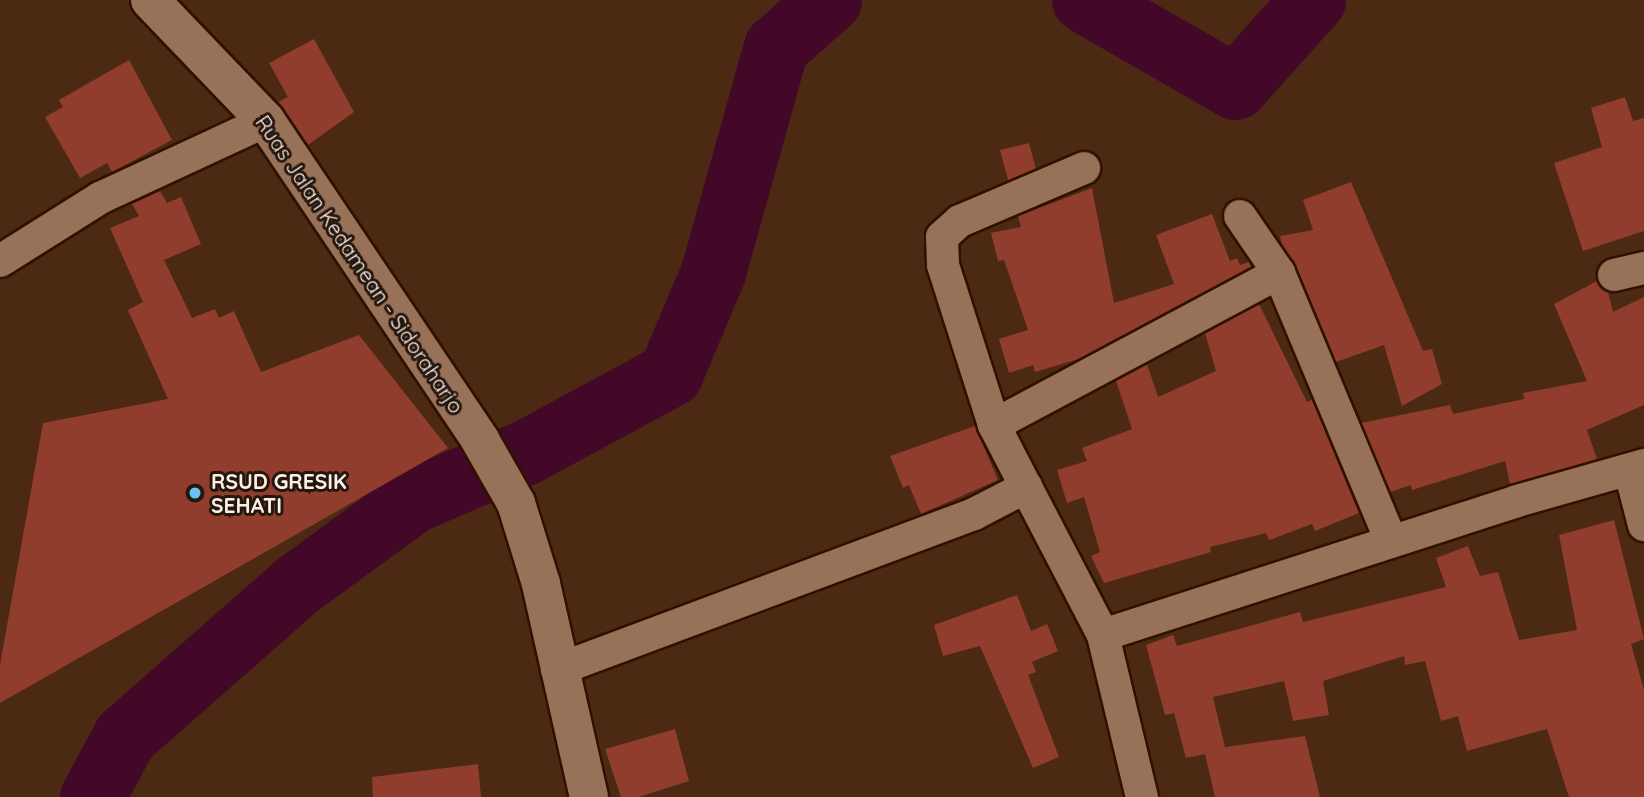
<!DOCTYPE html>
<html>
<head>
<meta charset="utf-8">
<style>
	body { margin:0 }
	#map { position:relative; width:1644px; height:797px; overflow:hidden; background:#4b2913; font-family:Quicksand,sans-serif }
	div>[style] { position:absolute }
	.river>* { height:65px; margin:-32.5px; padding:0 32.5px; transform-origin:32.5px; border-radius:32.5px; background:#430728 }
	.building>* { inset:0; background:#903d2d }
	.roads { filter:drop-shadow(2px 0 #301100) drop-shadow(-2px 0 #301100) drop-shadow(0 2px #301100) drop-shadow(0 -2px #301100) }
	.street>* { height:32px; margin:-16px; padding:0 16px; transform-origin:16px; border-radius:16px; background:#987159 }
	.secondary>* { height:38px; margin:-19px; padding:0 19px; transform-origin:19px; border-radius:19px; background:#987159 }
	.dots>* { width:19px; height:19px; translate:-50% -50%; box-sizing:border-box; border:4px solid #26170d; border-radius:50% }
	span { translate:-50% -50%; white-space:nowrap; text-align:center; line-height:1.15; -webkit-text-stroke:6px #26170d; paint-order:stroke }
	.street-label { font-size:21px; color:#fcefe7 }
	.poi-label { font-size:21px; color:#fcefe7; font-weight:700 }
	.left { translate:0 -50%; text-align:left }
</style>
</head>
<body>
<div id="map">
	<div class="river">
		<div style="left:1084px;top:0;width:174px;rotate:29.9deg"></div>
		<div style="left:1235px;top:87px;width:117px;rotate:-48.1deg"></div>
		<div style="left:92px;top:797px;width:69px;rotate:-61.6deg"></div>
		<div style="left:125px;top:736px;width:230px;rotate:-41.3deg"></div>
		<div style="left:298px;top:584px;width:142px;rotate:-36.1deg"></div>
		<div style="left:413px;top:500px;width:123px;rotate:-23deg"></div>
		<div style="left:526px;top:452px;width:164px;rotate:-28.4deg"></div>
		<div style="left:670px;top:374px;width:111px;rotate:-67.1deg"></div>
		<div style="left:713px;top:272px;width:234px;rotate:-74.4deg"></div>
		<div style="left:776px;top:47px;width:71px;rotate:-41.6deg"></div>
	</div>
	<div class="building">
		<div style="clip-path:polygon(314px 39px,354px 112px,308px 145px,278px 102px,288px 97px,269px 63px)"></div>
		<div style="clip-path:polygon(129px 60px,172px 140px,112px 172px,107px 163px,80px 178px,45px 117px,63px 107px,59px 100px)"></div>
		<div style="clip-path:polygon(1625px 97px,1633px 121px,1644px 118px,1644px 231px,1583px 251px,1554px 163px,1602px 147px,1591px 108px)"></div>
		<div style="clip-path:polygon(1029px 143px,1036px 169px,1008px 180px,1000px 150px)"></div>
		<div style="clip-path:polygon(1351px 182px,1423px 351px,1432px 349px,1442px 384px,1402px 406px,1384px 345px,1336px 362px,1296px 266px,1282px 245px,1280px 236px,1313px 230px,1303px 200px)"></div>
		<div style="clip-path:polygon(1092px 188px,1114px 303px,1174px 284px,1156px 235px,1212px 214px,1230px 261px,1237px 258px,1240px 265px,1249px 262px,1251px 267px,1079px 359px,1035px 372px,1033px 365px,1009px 373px,999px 339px,1028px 330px,1004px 260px,998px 261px,991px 233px,1021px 227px,1018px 216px)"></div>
		<div style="clip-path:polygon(160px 191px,167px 203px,181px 197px,201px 244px,164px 260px,192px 318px,215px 309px,219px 318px,234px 311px,261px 372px,359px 335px,448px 448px,0 703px,0 665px,43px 423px,168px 399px,128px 310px,143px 302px,110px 228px,139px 216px,132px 204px)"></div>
		<div style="clip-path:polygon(1597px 281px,1608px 292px,1613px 312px,1644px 297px,1644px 405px,1587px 430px,1597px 459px,1510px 484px,1505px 461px,1412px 490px,1411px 485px,1390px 492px,1361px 423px,1450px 405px,1453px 414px,1524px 399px,1523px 393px,1587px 381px,1554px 304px)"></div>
		<div style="clip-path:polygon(1259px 304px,1307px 402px,1312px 400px,1359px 513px,1315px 531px,1312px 524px,1269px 540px,1266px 533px,1210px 547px,1211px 552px,1104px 583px,1091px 556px,1100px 552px,1084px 497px,1067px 503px,1057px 470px,1087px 461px,1082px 448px,1132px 429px,1116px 381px,1147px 364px,1158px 397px,1216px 371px,1205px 333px)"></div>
		<div style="clip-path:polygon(975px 426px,998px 480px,921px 514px,909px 485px,903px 488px,890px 456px)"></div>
		<div style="clip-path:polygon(1614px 520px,1644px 639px,1631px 644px,1644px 690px,1644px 797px,1569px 797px,1547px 729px,1467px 751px,1458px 716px,1441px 721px,1425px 661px,1405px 665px,1404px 656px,1323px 681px,1329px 715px,1293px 721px,1284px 681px,1213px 697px,1225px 747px,1305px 736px,1320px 797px,1215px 797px,1205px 754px,1186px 758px,1174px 713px,1165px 715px,1146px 645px,1173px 635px,1177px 646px,1300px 612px,1303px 622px,1446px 587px,1436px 558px,1468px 546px,1480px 576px,1498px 572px,1519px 640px,1577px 630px,1559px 535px)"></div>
		<div style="clip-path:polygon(1017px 595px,1031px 631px,1047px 624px,1058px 651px,1032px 662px,1036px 672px,1028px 675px,1059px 757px,1033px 768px,980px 646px,943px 656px,934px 625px)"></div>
		<div style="clip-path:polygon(675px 729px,689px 781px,639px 797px,621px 797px,605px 749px)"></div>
		<div style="clip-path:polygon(478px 764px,481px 797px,373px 797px,372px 777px)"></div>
	</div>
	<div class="roads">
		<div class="street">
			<div style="left:1240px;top:216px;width:69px;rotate:55.6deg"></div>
			<div style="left:1279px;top:273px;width:290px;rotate:67.3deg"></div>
			<div style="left:0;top:261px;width:118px;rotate:-32.2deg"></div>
			<div style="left:100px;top:198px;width:183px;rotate:-24.9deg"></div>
			<div style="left:1614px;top:275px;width:31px;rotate:-13deg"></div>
			<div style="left:994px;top:425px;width:323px;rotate:-28.1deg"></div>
			<div style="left:1630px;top:471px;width:56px;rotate:75.5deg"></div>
			<div style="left:1026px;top:487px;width:70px;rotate:-117.3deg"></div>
			<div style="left:994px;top:425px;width:168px;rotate:-107.7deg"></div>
			<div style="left:943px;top:265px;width:28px;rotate:-92deg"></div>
			<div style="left:942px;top:237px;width:24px;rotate:-42deg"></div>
			<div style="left:960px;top:221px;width:135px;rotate:-23.1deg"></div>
			<div style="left:1103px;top:635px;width:167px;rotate:76.5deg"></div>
			<div style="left:557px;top:670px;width:445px;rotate:-20.5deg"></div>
			<div style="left:974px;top:514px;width:59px;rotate:-27.4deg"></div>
			<div style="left:1026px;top:487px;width:167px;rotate:62.5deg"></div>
			<div style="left:1103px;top:635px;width:435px;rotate:-17.9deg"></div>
			<div style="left:1517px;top:501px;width:132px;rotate:-15.8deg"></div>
		</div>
		<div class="secondary">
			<div style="left:150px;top:0;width:168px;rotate:46.2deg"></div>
			<div style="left:266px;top:121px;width:384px;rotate:56.1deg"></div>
			<div style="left:480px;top:440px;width:73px;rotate:60.3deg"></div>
			<div style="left:516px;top:503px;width:85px;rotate:72.8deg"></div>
			<div style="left:541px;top:584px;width:218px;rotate:77.3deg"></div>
		</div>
	</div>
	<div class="dots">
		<div style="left:195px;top:493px;background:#69c3f1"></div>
	</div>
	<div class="street-label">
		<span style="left:360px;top:264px;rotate:56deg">Ruas Jalan Kedamean - Sidoraharjo</span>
	</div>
	<div class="poi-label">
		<span class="left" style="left:211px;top:493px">RSUD GRESIK<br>SEHATI</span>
	</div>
</div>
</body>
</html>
